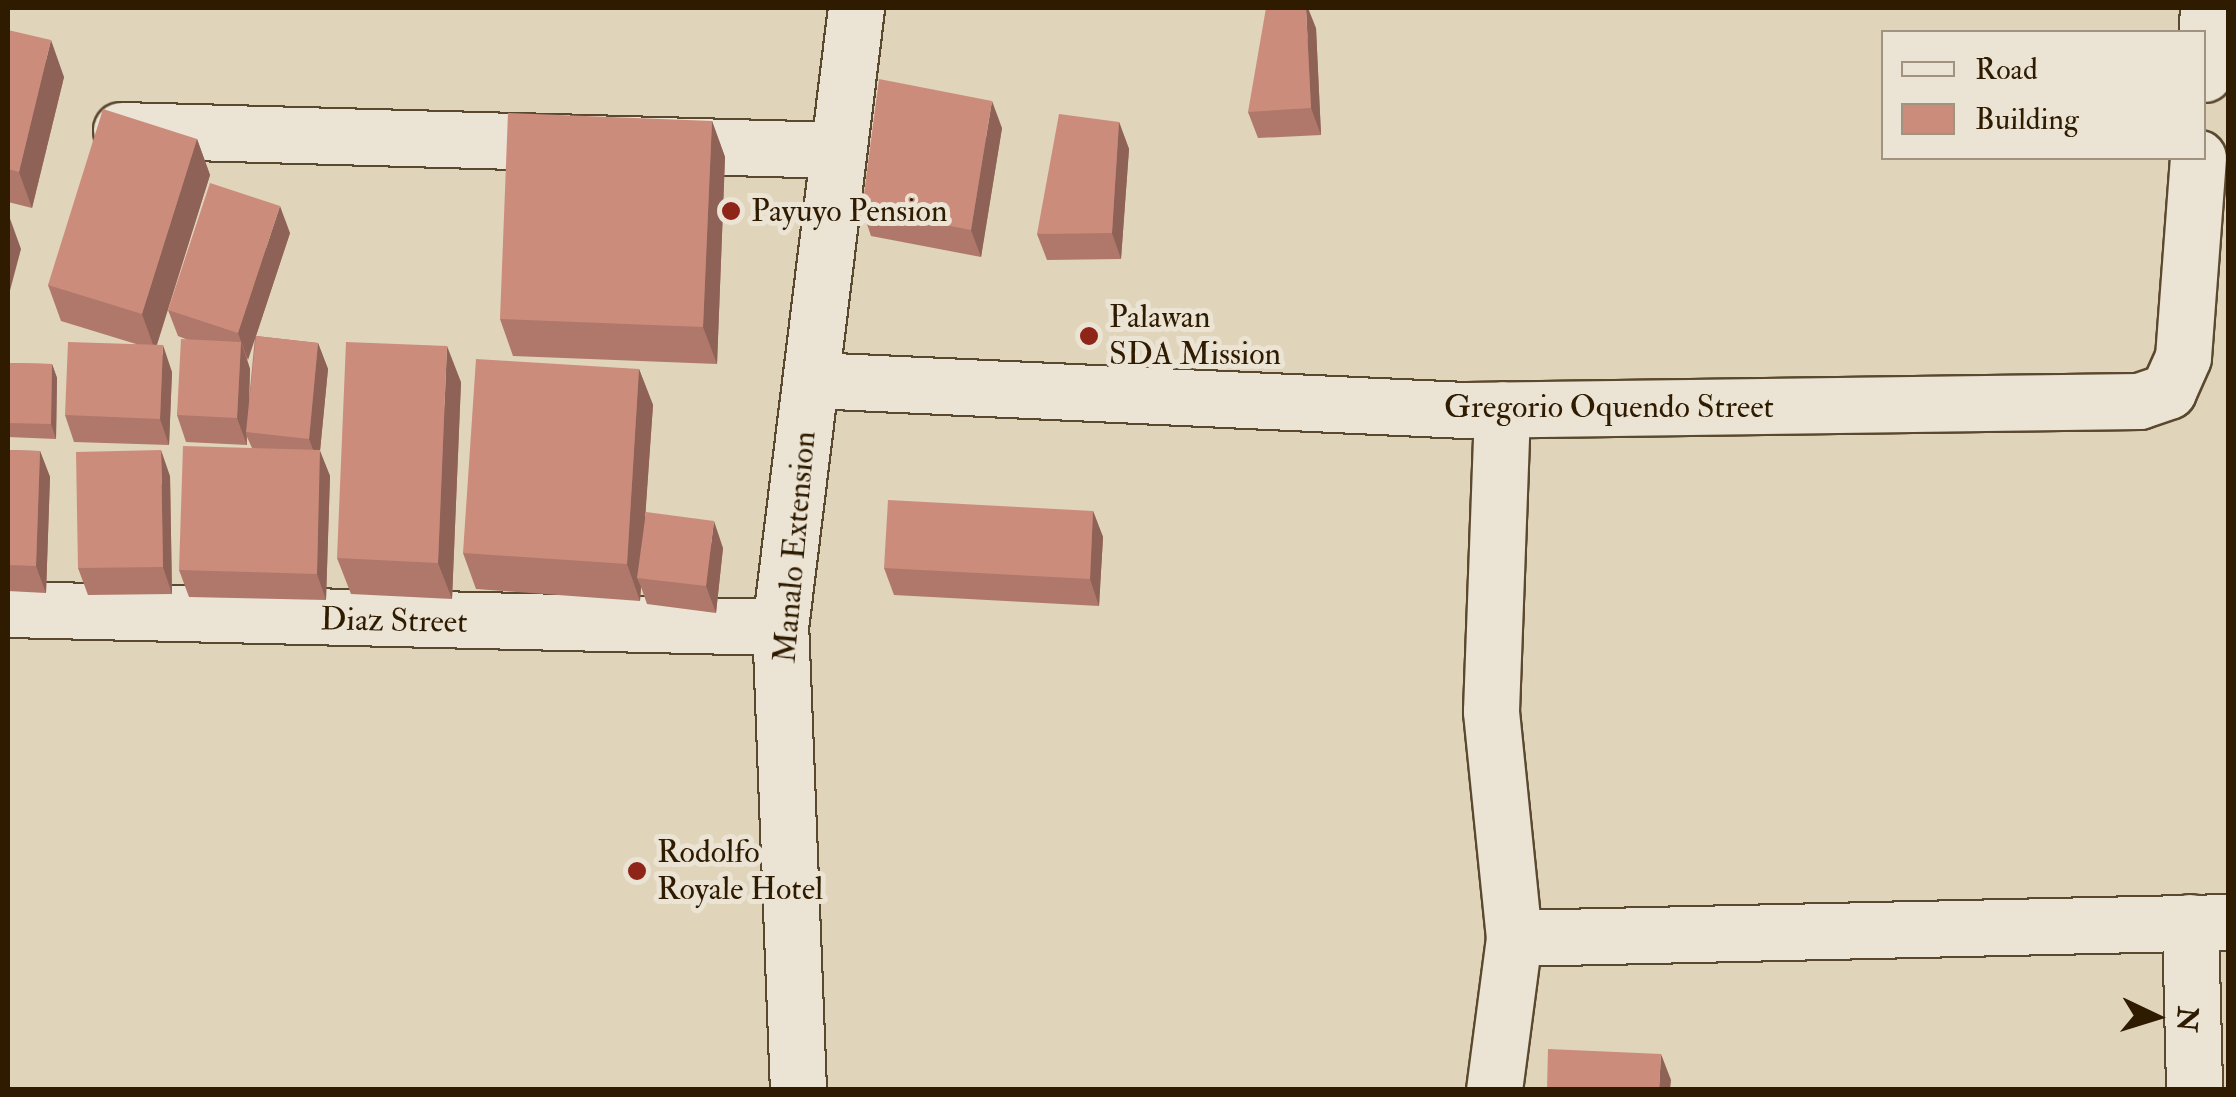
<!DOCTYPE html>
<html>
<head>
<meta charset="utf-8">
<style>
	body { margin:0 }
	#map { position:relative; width:2236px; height:1097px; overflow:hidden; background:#e0d4bb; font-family:"IM FELL Double Pica",serif }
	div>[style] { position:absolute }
	.roads { filter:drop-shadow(2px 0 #5b492f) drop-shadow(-2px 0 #5b492f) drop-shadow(0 2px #5b492f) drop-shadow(0 -2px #5b492f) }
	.minor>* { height:55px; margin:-27.5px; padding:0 27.5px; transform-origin:27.5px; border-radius:27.5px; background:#ebe3d3 }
	.wall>* { inset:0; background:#af786b }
	.shaded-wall>* { inset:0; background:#8e6257 }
	.building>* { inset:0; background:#cb8c7c }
	.dots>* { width:28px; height:28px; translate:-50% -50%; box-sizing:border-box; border:5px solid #ebe3d3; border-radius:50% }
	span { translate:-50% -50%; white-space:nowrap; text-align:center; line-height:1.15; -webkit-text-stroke:10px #ebe3d3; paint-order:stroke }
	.poi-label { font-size:32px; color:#2f1b00 }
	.left { translate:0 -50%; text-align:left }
	.street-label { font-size:32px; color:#2f1b00 }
	.frame { position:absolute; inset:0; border:10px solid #2f1b00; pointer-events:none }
	.legend { position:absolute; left:1881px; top:30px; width:325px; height:130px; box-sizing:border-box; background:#ebe3d3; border:2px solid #a0937f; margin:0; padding:12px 18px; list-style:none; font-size:30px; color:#2f1b00 }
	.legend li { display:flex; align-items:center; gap:20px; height:50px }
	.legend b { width:50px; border:2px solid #a0937f }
	.north { position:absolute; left:2106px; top:967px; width:100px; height:100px; -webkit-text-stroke:8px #ebe3d3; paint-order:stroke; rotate:94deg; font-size:28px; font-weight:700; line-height:40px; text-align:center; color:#2f1b00 }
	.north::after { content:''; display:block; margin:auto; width:35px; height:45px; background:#2f1b00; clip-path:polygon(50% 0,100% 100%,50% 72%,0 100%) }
</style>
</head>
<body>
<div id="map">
	<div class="roads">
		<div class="minor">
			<div style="left:2204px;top:74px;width:66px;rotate:-86.5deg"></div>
			<div style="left:121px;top:130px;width:715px;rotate:1.6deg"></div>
			<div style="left:812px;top:380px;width:655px;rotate:2.63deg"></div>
			<div style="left:1466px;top:410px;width:673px;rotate:-0.77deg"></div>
			<div style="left:2139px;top:401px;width:31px;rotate:-19deg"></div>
			<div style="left:2168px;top:391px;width:37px;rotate:-66deg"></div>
			<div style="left:2183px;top:357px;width:200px;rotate:-85.7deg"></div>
			<div style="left:8px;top:609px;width:772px;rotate:1.34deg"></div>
			<div style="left:2190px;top:922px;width:168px;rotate:88.6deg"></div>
			<div style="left:1514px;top:938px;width:714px;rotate:-1.28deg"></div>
			<div style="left:798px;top:1090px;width:463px;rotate:-92.2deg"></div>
			<div style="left:780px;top:627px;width:624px;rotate:-83deg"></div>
			<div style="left:1494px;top:1090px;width:153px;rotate:-82.5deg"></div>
			<div style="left:1514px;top:938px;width:228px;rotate:-95.8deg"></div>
			<div style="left:1491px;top:711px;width:302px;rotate:-87.9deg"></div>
		</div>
	</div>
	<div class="wall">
		<div style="clip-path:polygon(1316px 28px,1321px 135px,1258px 138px,1248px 112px)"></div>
		<div style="clip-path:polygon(8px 30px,64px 77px,32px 208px,8px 202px)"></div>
		<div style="clip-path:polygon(712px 121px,725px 157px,717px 364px,513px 356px,500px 319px)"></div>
		<div style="clip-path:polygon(1119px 122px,1129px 149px,1121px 259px,1047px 260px,1037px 234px)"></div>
		<div style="clip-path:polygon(1002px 128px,981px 257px,871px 236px,862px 209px)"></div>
		<div style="clip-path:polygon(197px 139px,210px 175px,157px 345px,172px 372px,169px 445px,74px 442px,65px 415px,136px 344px,61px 321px,48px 285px)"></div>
		<div style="clip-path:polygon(evenodd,290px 233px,256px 336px,318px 343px,328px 369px,320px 451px,330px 476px,326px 600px,189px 597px,179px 570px,252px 448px,247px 437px,247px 445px,186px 442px,177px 415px,188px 340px,178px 336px,168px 310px,290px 233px,255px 337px,249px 400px,250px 369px,247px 359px,255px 337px)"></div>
		<div style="clip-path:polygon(8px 363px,52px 364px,57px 378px,56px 439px,8px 437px)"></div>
		<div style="clip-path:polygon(639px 369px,653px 405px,645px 516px,723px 548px,716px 613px,647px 604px,641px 587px,640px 601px,476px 589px,463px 553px)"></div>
		<div style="clip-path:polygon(461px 382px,452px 599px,351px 594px,337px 558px)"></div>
		<div style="clip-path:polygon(8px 450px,40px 451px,50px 477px,46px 593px,8px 591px)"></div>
		<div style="clip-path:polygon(170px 476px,172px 594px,88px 595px,78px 568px)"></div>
		<div style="clip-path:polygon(1093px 511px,1103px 537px,1099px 606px,894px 595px,884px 568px)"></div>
	</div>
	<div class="shaded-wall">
		<div style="clip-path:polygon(1306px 8px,1308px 8px,1316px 28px,1321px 135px,1311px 108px)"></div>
		<div style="clip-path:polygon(51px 40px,64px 77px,32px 208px,19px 172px)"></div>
		<div style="clip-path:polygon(992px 101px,1002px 128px,981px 257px,971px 230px)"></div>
		<div style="clip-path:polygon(712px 121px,725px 157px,717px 364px,703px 327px)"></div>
		<div style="clip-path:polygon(1119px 122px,1129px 149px,1121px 259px,1112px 233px)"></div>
		<div style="clip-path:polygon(197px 139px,210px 175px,155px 350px,142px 314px)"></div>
		<div style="clip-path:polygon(280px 206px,290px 233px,248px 360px,238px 333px)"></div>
		<div style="clip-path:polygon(8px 213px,21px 249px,8px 298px)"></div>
		<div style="clip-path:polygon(241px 342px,250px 369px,248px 432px,246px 432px,247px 445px,237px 418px)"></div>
		<div style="clip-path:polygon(318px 343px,328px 369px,320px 451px,330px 476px,326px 600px,317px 574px,319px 465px,309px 439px)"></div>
		<div style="clip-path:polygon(163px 345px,172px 372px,169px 445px,160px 419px)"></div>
		<div style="clip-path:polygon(447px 346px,461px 382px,452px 599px,438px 563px)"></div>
		<div style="clip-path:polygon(52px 364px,57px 378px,56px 439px,51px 424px)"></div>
		<div style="clip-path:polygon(639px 369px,653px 405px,641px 578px,637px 578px,641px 587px,640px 601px,627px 564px)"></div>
		<div style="clip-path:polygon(161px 450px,170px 476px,172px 594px,163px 567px)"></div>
		<div style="clip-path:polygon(40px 451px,50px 477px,46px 593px,36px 566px)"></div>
		<div style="clip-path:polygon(1093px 511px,1103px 537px,1099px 606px,1090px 579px)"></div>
		<div style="clip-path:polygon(714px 521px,723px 548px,716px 613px,706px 586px)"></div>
		<div style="clip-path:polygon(1661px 1054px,1671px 1080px,1670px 1090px,1659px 1090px)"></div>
	</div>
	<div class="building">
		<div style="clip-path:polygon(1266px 8px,1306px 8px,1311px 108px,1248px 112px)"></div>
		<div style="clip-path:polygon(8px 30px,51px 40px,19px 172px,8px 169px)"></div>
		<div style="clip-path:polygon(879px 79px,992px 101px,971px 230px,862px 209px)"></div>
		<div style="clip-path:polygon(103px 109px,197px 139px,142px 314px,48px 285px)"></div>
		<div style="clip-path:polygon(508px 113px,712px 121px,703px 327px,500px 319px)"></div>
		<div style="clip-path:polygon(1059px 114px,1119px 122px,1112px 233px,1037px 234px)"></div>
		<div style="clip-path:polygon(210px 183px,280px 206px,238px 333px,168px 310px)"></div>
		<div style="clip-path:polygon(256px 336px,318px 343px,309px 439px,246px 432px)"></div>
		<div style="clip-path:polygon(181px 339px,241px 342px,237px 418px,177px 415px)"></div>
		<div style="clip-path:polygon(68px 342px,163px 345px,160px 419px,65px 415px)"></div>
		<div style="clip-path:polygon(346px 342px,447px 346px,438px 563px,337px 558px)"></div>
		<div style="clip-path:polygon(476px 359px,639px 369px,627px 564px,463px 553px)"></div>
		<div style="clip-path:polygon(8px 363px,52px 364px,51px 424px,8px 423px)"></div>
		<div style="clip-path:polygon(183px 446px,320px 450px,317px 574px,179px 570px)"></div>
		<div style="clip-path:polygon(8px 450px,40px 451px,36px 566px,8px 565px)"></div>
		<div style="clip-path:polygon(161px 450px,163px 567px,78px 568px,76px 452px)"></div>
		<div style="clip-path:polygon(888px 500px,1093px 511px,1090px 579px,884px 568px)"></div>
		<div style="clip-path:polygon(646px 512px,714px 521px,706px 586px,637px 578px)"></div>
		<div style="clip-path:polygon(1548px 1049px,1661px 1054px,1659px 1090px,1547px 1090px)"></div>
	</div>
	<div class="dots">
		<div style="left:731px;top:211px;background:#8f2418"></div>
		<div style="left:1089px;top:336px;background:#8f2418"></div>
		<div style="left:637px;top:871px;background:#8f2418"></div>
	</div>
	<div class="poi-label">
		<span class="left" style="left:751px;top:211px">Payuyo Pension</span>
		<span class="left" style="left:1109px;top:336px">Palawan<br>SDA Mission</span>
		<span class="left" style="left:657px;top:871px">Rodolfo<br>Royale Hotel</span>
	</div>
	<div class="street-label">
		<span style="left:1609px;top:407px">Gregorio Oquendo Street</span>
		<span style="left:795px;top:547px;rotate:-85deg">Manalo Extension</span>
		<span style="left:394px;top:621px;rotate:1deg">Diaz Street</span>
	</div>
	<div class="frame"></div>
	<ul class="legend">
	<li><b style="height:12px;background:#ebe3d3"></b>Road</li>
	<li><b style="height:28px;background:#cb8c7c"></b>Building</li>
	</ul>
	<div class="north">N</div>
</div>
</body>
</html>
